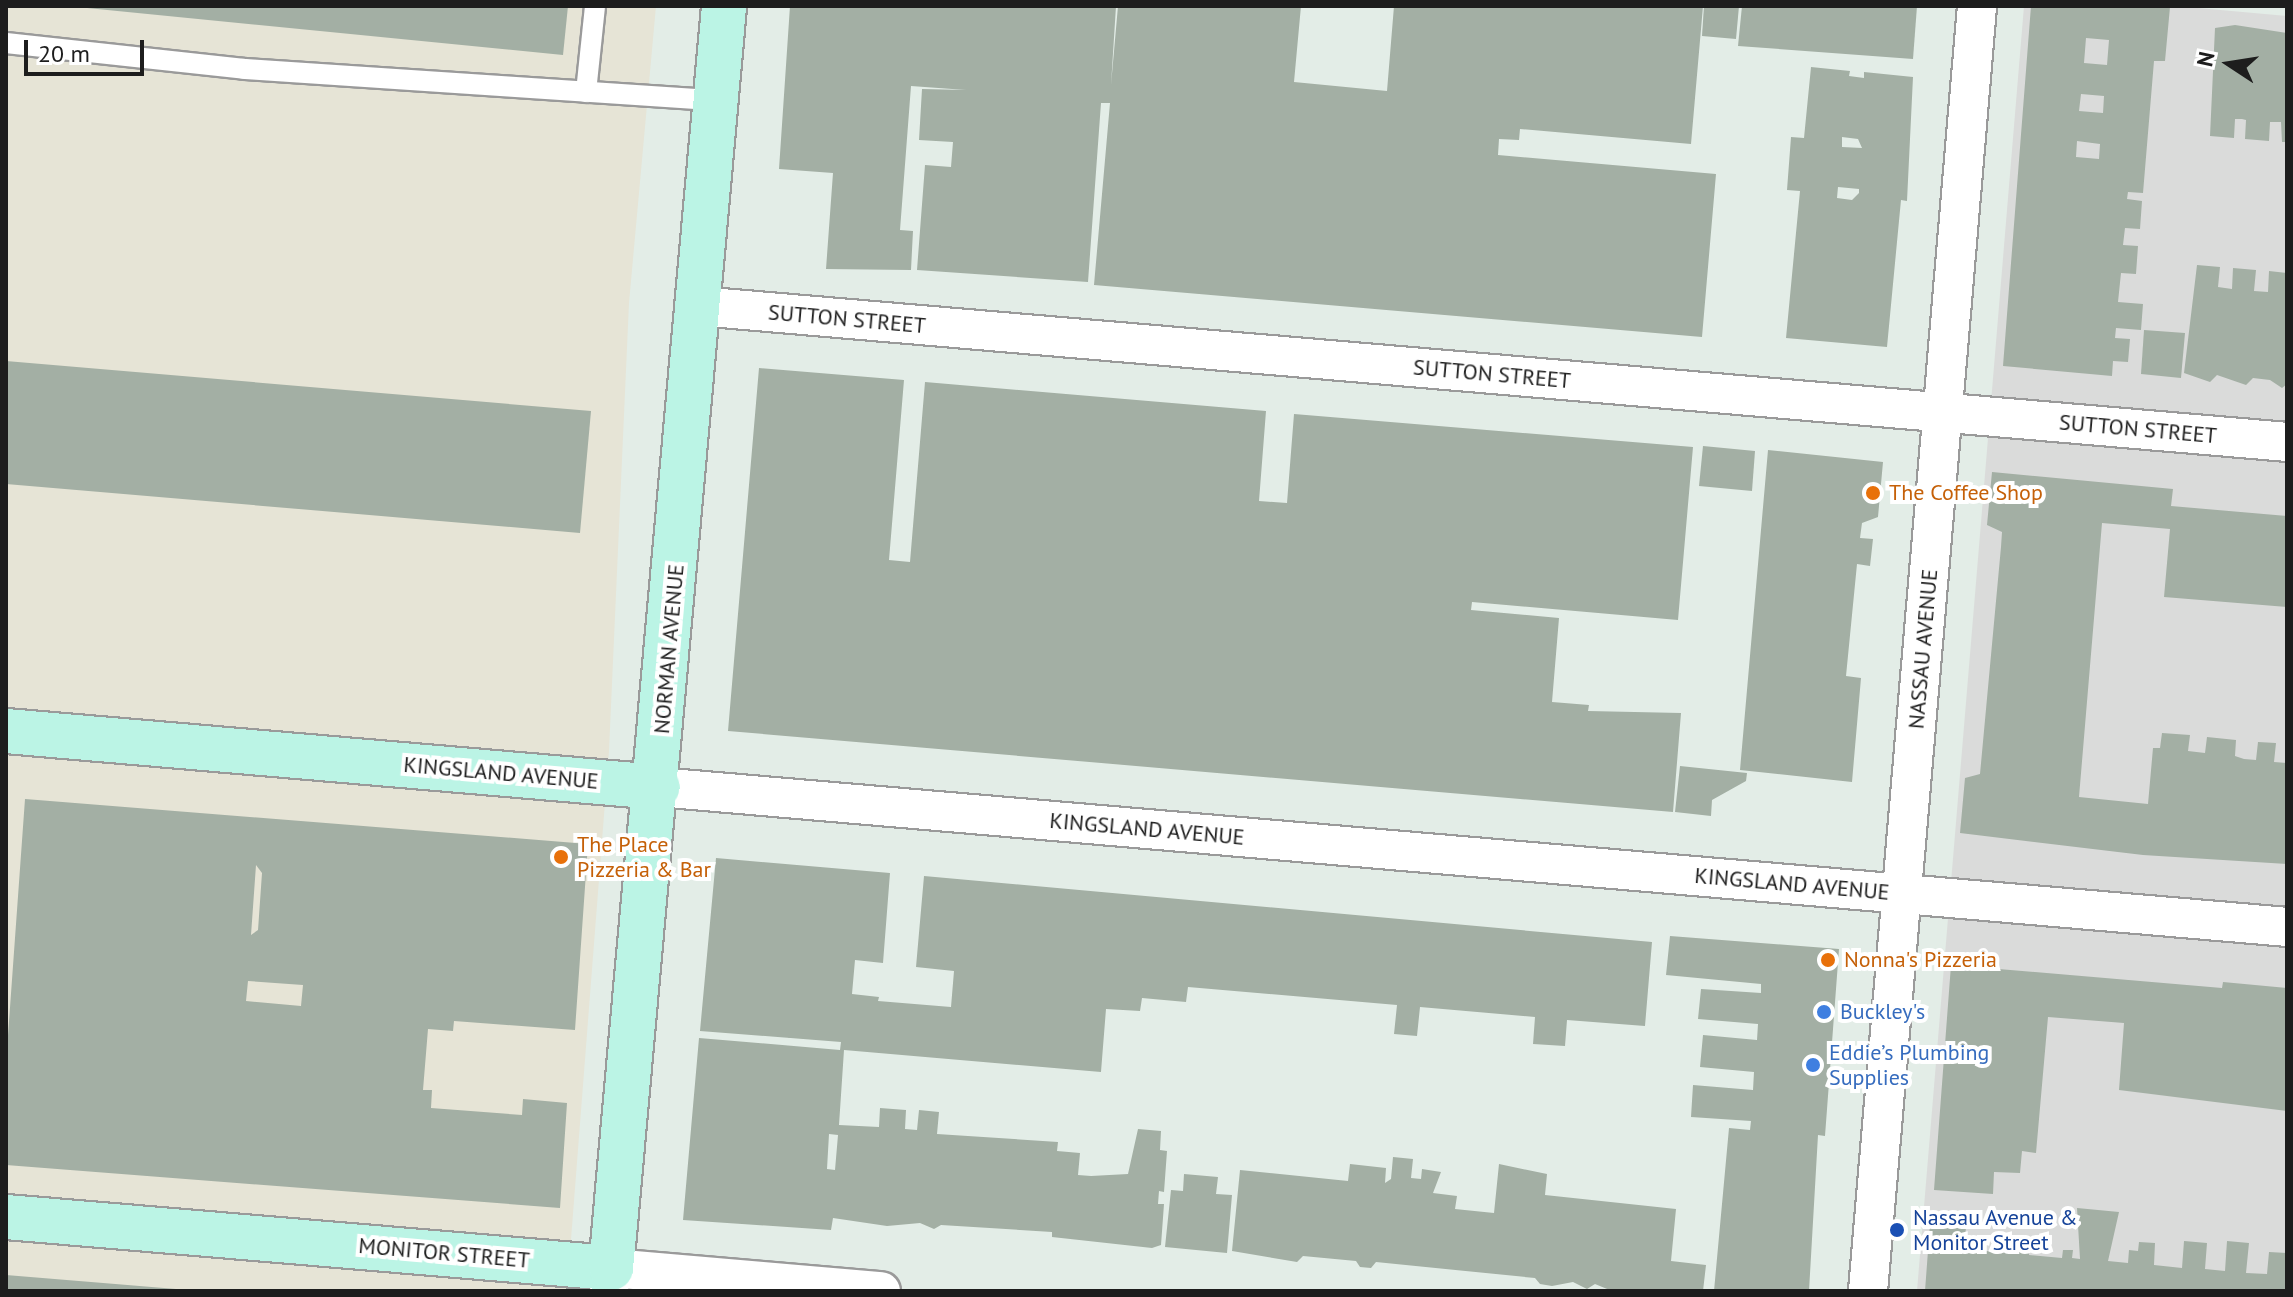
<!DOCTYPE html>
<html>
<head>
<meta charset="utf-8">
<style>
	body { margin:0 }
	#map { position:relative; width:2293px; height:1297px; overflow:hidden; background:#e3ede7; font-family:"PT Sans",sans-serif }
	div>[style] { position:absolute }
	.residential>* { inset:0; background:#dadbda }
	.industrial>* { inset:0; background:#e6e4d6 }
	.building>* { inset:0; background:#a3afa4 }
	.roads { filter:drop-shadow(2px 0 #9a9a9a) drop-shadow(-2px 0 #9a9a9a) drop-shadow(0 2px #9a9a9a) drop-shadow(0 -2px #9a9a9a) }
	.lane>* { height:20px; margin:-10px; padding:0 10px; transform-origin:10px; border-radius:10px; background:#fff }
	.street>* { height:38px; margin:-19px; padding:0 19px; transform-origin:19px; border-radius:19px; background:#fff }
	.secondary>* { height:44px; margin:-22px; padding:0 22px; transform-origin:22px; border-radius:22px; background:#bbf4e5 }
	.dots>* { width:22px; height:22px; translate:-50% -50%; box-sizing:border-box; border:4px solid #fff; border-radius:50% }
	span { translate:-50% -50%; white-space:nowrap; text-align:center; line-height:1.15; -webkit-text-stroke:8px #fff; paint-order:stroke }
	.street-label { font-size:22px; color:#1d1d1d }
	.food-label { font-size:22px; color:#c56008 }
	.left { translate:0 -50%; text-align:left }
	.shop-label { font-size:22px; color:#366cbe }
	.transit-label { font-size:22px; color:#164399 }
	.frame { position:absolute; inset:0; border:8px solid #1d1d1d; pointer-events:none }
	.north { position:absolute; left:2189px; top:24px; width:80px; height:80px; -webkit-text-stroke:6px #fff; paint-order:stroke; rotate:282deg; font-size:22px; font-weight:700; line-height:32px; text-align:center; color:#1d1d1d }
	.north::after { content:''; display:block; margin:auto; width:28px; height:36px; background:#1d1d1d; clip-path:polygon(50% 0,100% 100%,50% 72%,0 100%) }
	.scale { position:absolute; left:24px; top:40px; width:120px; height:36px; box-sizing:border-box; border:4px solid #1d1d1d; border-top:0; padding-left:10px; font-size:24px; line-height:28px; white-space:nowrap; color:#1d1d1d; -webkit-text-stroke:6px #fff; paint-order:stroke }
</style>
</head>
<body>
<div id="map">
	<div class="residential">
		<div style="clip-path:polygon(2024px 6px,2176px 6px,2287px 16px,2287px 1291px,1917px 1291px)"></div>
	</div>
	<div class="industrial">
		<div style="clip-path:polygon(6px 6px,656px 6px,629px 303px,609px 751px,567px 1291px,6px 1291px)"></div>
	</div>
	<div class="building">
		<div style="clip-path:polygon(67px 6px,568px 6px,563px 55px)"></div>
		<div style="clip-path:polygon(790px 6px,1116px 6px,1111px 85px,1118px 6px,1301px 6px,1294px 82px,1387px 91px,1394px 6px,1703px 6px,1691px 144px,1520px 129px,1519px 140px,1499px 139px,1498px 155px,1716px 174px,1702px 337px,1094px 285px,1110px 103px,1101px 103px,1088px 282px,917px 270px,925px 165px,951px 167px,953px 142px,919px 140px,922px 89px,966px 90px,911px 86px,900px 230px,913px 231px,911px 270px,826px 269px,833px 173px,779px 169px)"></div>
		<div style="clip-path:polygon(1704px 6px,1739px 6px,1736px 39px,1702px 36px)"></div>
		<div style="clip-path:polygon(1742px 6px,1917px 6px,1913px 59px,1738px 46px)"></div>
		<div style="clip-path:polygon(evenodd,2031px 6px,2170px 7px,2165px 61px,2154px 61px,2143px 193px,2128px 192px,2127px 199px,2142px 201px,2140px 229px,2125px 228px,2123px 245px,2138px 246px,2136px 274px,2121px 273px,2118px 302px,2143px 304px,2141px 330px,2116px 328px,2115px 338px,2130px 339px,2128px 362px,2113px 361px,2112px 376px,2003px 366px,2031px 6px,2086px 38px,2109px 40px,2107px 65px,2084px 63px,2086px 38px,2031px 6px,2081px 94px,2104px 96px,2103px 113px,2079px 111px,2081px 94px,2031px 6px,2077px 141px,2100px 144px,2099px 159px,2076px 157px,2077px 141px)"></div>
		<div style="clip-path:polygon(2235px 25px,2287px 33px,2287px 142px,2282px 142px,2281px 122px,2270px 122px,2269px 141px,2245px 139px,2246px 120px,2242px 119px,2235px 119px,2234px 138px,2210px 136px,2215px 28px)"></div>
		<div style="clip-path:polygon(evenodd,1811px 67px,1850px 71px,1849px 76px,1864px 78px,1864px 72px,1913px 77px,1907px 201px,1901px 200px,1887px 347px,1786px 338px,1800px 191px,1787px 190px,1791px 137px,1804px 138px,1811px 67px,1842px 137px,1858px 139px,1862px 148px,1842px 147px,1842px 137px,1811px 67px,1838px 187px,1859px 189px,1859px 193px,1852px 200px,1837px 198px,1838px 187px)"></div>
		<div style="clip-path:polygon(2197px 265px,2220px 267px,2218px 287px,2232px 289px,2233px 268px,2256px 270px,2254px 291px,2268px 292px,2269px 271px,2287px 273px,2287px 384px,2282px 388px,2270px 380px,2253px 378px,2246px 385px,2217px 375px,2210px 382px,2184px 373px)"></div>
		<div style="clip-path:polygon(2144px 330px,2185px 333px,2181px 378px,2141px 374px)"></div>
		<div style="clip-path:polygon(6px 361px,591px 411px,580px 533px,6px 484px)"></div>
		<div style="clip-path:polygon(759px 368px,904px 380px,889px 560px,910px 562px,925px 382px,1266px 411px,1259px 501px,1287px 503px,1294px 414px,1693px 447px,1678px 620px,1472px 602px,1471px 610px,1559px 618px,1552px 702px,1589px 705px,1588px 711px,1681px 713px,1673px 812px,728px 731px)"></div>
		<div style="clip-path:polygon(1703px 446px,1755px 451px,1752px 491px,1699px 486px)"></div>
		<div style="clip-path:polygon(1768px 450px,1883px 462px,1878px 517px,1862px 523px,1860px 538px,1873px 539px,1870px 566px,1857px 564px,1846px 676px,1861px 678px,1852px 782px,1740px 770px)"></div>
		<div style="clip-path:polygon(1992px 472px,2173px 489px,2171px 506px,2287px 516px,2287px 607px,2164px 597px,2170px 529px,2102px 523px,2079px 797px,2148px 804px,2153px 748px,2160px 748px,2162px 733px,2190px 735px,2188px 751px,2205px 753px,2207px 737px,2236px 740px,2235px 756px,2244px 759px,2256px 760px,2258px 742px,2276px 743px,2274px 762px,2287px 763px,2287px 864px,2143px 855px,1960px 833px,1965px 778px,1980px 774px,2001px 547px,2002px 532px,1987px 525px)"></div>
		<div style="clip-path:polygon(1680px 766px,1747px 773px,1746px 781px,1712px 800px,1711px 816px,1675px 812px)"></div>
		<div style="clip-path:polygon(evenodd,25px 799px,588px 844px,575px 1030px,454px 1021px,453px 1031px,428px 1029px,423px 1090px,432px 1090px,431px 1108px,522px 1115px,523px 1099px,567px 1103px,560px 1208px,6px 1165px,6px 1063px,25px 799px,256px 865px,262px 873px,258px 930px,251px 935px,256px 865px,25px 799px,248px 981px,303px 985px,301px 1006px,246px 1001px,248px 981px)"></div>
		<div style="clip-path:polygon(evenodd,716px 858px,890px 873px,883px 963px,855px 960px,852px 994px,879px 997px,878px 1001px,951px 1007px,954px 971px,916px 967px,924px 876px,1652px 942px,1645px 1026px,1567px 1020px,1565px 1046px,1533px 1044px,1535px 1017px,1420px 1007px,1417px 1036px,1394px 1034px,1397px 1005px,1188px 987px,1186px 1002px,1142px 998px,1140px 1011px,1106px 1009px,1101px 1072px,844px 1050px,839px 1125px,879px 1127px,880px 1108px,906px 1110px,905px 1129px,917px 1130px,919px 1110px,939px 1112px,937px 1134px,1058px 1142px,1057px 1151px,1080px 1153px,1078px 1175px,1091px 1176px,1128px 1174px,1138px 1129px,1161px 1131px,1160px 1150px,1167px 1151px,1164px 1192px,1159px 1191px,1158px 1204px,1164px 1204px,1161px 1245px,1152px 1248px,1052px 1237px,1052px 1232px,941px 1225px,934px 1229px,920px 1223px,887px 1226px,833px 1218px,831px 1230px,683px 1220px,699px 1038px,840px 1050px,841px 1042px,700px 1031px,716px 858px,829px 1134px,838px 1135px,835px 1170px,827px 1169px,829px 1134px)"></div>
		<div style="clip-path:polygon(1670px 936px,1839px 949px,1825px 1136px,1818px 1135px,1809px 1291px,1714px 1291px,1729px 1128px,1750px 1130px,1751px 1121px,1691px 1117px,1693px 1085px,1753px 1090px,1754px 1072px,1700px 1067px,1703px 1035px,1757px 1040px,1758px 1024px,1698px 1019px,1701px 989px,1761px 993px,1761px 984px,1666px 975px)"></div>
		<div style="clip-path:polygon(1951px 965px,2222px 988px,2223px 982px,2287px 988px,2287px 1111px,2119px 1090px,2124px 1023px,2048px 1017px,2036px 1153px,2022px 1151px,2020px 1173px,1994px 1172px,1993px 1194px,1934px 1190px)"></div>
		<div style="clip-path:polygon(1393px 1157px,1413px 1159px,1411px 1178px,1421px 1179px,1422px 1169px,1441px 1172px,1433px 1193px,1457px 1196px,1455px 1209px,1494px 1213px,1499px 1164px,1547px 1174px,1545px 1195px,1676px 1209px,1671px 1261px,1706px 1265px,1703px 1291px,1612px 1291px,1595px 1284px,1587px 1289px,1573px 1282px,1552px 1286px,1540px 1284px,1535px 1278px,1376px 1262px,1371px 1268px,1360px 1267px,1356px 1261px,1303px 1256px,1297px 1262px,1232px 1251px,1240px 1170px,1348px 1181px,1350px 1164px,1386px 1168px,1385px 1183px,1391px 1179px)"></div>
		<div style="clip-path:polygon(1184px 1174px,1218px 1177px,1216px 1194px,1232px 1195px,1227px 1253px,1165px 1247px,1171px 1190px,1183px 1191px)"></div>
		<div style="clip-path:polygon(2077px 1208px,2119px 1212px,2108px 1261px,2128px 1263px,2129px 1250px,2138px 1251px,2139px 1242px,2155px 1243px,2154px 1265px,2182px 1268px,2184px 1241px,2207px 1243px,2205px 1269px,2225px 1271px,2227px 1241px,2249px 1243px,2246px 1273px,2267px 1274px,2269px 1252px,2287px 1253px,2286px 1291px,1925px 1291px,1930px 1224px,1966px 1227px,1964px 1250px,1973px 1250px,1974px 1238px,1986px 1239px,1986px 1251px,2017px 1254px,2018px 1243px,2030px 1244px,2029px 1255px,2062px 1258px,2063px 1250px,2073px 1250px,2072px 1258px,2080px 1259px)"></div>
		<div style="clip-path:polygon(6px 1275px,176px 1289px,176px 1291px,6px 1291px)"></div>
	</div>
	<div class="roads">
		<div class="lane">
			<div style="left:6px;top:43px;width:239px;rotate:6.2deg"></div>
			<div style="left:244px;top:69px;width:473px;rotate:3.8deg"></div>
			<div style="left:586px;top:92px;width:86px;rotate:-84deg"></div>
		</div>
		<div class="street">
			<div style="left:698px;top:306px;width:1595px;rotate:4.89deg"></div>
			<div style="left:658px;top:787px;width:1635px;rotate:4.91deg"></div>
			<div style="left:609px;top:1291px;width:23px;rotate:-85deg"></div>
			<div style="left:611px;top:1268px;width:271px;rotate:4.9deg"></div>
			<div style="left:1868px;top:1291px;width:1290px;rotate:-85.15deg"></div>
		</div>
		<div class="secondary">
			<div style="left:6px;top:731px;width:654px;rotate:4.91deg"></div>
			<div style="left:6px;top:1217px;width:607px;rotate:4.82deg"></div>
			<div style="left:611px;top:1268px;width:1267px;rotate:-84.88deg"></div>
		</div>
	</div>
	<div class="dots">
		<div style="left:1873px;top:493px;background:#e8710a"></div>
		<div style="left:561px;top:857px;background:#e8710a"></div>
		<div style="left:1828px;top:960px;background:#e8710a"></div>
		<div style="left:1824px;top:1012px;background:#3f7fe0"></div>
		<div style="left:1813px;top:1065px;background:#3f7fe0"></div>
		<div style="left:1897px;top:1230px;background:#1a4fb4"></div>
	</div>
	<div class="street-label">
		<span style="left:847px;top:319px;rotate:5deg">SUTTON STREET</span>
		<span style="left:1492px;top:374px;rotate:5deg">SUTTON STREET</span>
		<span style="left:2138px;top:429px;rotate:5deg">SUTTON STREET</span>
		<span style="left:669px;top:649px;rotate:-85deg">NORMAN AVENUE</span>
		<span style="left:1923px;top:649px;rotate:-85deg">NASSAU AVENUE</span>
		<span style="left:501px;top:773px;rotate:5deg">KINGSLAND AVENUE</span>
		<span style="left:1147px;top:829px;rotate:5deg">KINGSLAND AVENUE</span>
		<span style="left:1792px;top:884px;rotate:5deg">KINGSLAND AVENUE</span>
		<span style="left:444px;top:1253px;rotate:5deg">MONITOR STREET</span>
	</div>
	<div class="food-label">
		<span class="left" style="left:1889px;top:493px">The Coffee Shop</span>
		<span class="left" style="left:577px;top:857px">The Place<br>Pizzeria &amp; Bar</span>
		<span class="left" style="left:1844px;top:960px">Nonna's Pizzeria</span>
	</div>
	<div class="shop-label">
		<span class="left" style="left:1840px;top:1012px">Buckley's</span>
		<span class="left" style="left:1829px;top:1065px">Eddie’s Plumbing<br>Supplies</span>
	</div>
	<div class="transit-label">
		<span class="left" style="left:1913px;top:1230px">Nassau Avenue &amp;<br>Monitor Street</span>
	</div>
	<div class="frame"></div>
	<div class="north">N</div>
	<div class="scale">20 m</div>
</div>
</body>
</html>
